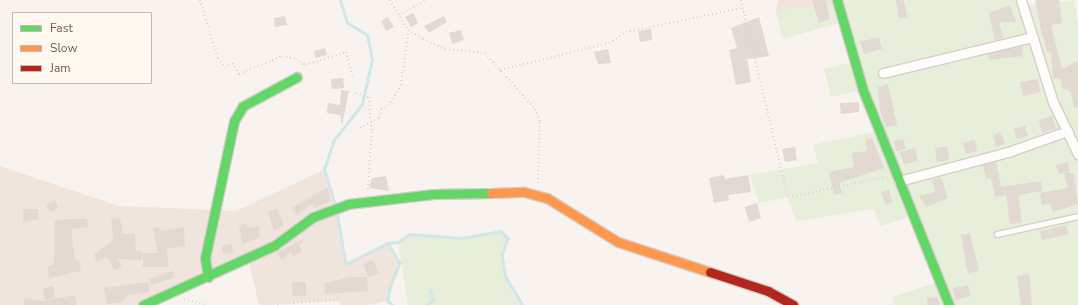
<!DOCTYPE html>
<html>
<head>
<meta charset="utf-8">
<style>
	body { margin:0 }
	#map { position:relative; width:1078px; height:305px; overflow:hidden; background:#f8f3ee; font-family:"Nunito Sans",sans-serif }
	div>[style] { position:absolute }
	.residential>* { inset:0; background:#f0e5dc }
	.green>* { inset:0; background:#e7eeda }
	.stream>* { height:2.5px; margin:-1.25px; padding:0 1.25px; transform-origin:1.25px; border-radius:1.25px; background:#d0e7e8 }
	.building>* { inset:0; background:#e2d9d3 }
	.path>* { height:1.5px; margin-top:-0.75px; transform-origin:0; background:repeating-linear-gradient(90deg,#dad2cf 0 1px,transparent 0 4px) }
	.roads { filter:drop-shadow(1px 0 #d6ceca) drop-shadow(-1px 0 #d6ceca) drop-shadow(0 1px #d6ceca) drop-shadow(0 -1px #d6ceca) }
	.lane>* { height:4.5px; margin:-2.25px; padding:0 2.25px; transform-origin:2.25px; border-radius:2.25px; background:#fefdfc }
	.street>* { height:9px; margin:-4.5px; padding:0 4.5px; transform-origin:4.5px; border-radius:4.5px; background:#fefdfc }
	.fast>* { height:9px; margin:-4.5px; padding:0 4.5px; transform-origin:4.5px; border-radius:4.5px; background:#63d668 }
	.slow>* { height:9px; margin:-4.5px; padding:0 4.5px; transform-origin:4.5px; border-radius:4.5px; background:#ff974d }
	.jam>* { height:9px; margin:-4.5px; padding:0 4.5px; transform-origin:4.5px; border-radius:4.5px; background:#b3261e }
	span { translate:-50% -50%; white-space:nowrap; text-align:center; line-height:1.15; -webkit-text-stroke:3px #fef8f1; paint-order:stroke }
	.legend { position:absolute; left:12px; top:12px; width:140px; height:72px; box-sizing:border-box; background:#fef8f1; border:1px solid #c7b8b0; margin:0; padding:5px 7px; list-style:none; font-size:12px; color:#75594e }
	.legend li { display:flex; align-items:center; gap:8px; height:20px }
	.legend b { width:20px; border:1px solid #c7b8b0 }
</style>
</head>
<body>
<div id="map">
	<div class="residential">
		<div style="clip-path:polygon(778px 0,850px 0,776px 12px)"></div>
		<div style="clip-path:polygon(0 166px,119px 206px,236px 211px,324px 170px,341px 227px,346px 263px,388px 243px,400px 263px,388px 301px,367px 305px,340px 305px,339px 300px,259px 305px,248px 258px,143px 305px,0 305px)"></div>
	</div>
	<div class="green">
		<div style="clip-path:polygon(850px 0,1021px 0,1022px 6px,1074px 0,1078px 20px,1078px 305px,894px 305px,892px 297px,941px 281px,914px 215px,881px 226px,874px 209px,796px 221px,788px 197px,759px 203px,750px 175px,818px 163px,813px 145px,879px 131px,863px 90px,831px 97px,824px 69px,854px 62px,843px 22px,783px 39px,776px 12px)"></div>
		<div style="clip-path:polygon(501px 231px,508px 238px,502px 255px,506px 277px,523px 305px,408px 305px,398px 242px,410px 234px,461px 238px)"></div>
	</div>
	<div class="stream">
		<div style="left:335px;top:205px;width:37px;rotate:-107deg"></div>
		<div style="left:324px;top:170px;width:32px;rotate:-72deg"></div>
		<div style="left:334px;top:140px;width:46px;rotate:-52.1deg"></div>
		<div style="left:362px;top:104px;width:45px;rotate:-77.2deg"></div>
		<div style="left:372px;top:60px;width:25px;rotate:-101deg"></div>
		<div style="left:367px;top:35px;width:23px;rotate:-149deg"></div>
		<div style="left:347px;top:23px;width:24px;rotate:-107deg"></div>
		<div style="left:337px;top:212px;width:53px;rotate:80.2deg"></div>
		<div style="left:346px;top:264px;width:47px;rotate:-26.6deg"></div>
		<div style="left:388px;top:243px;width:23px;rotate:59deg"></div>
		<div style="left:400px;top:263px;width:27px;rotate:112deg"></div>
		<div style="left:390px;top:288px;width:13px;rotate:99deg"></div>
		<div style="left:388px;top:301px;width:6px;rotate:39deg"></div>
		<div style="left:388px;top:243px;width:10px;rotate:-6deg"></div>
		<div style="left:398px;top:242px;width:14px;rotate:-34deg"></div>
		<div style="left:410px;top:234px;width:51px;rotate:4.5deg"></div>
		<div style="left:461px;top:238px;width:41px;rotate:-9.9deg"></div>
		<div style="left:501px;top:231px;width:10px;rotate:45deg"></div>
		<div style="left:508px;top:238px;width:18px;rotate:109deg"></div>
		<div style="left:502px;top:255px;width:22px;rotate:80deg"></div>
		<div style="left:506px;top:277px;width:33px;rotate:59deg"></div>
		<div style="left:427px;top:305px;width:8px;rotate:-40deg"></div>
		<div style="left:433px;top:300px;width:10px;rotate:-107deg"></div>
	</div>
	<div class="building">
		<div style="clip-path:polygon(812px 0,826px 0,830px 19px,819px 23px)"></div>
		<div style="clip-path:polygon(896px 0,904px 0,907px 17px,899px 18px)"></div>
		<div style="clip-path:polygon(1035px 0,1059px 0,1062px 23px,1051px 25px,1062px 69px,1078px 61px,1078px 107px,1074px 108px,1071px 92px,1062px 88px,1060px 78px,1053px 79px,1051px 52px,1048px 53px,1042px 34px)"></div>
		<div style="clip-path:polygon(1010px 5px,1016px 22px,999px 22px,1003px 38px,995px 40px,989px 13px)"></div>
		<div style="clip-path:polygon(413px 13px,418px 23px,411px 27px,405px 17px)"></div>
		<div style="clip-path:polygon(285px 16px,287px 25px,275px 27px,274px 18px)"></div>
		<div style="clip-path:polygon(444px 16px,447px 22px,429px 33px,424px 26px)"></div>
		<div style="clip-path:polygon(388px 17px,394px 27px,386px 31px,381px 21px)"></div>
		<div style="clip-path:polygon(759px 17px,769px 56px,747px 59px,751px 82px,736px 85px,729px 50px,737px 48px,731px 28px)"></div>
		<div style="clip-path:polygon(651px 29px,652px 40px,640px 42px,638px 31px)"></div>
		<div style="clip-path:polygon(461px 30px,464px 40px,452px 44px,449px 33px)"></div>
		<div style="clip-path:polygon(879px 37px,882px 49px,864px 54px,860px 42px)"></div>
		<div style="clip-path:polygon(1022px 46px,1023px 56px,989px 60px,988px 54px)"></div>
		<div style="clip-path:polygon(325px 48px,327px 55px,315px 58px,314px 51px)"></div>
		<div style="clip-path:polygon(608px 49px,611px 63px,598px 64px,594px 52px)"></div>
		<div style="clip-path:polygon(343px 78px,344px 88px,332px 89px,331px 79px)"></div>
		<div style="clip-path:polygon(1038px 79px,1040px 92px,1023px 96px,1020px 82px)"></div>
		<div style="clip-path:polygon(888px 84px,897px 125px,886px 127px,880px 111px,878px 87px)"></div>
		<div style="clip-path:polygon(341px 90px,349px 91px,342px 125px,340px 115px,327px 113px,328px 103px,340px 105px)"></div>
		<div style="clip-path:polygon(859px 102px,859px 112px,841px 114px,840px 103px)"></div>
		<div style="clip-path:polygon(1053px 116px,1056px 129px,1042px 133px,1039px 120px)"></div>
		<div style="clip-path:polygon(1025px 126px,1028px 136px,1017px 139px,1014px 129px)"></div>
		<div style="clip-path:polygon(1001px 132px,1005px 144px,996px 147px,993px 135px)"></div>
		<div style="clip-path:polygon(872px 138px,884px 168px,839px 183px,842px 193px,834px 195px,829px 172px,854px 167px,852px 153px,867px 151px,865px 140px)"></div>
		<div style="clip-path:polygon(903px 139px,906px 149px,896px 151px,894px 141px)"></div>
		<div style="clip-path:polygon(975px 140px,977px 151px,966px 154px,963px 143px)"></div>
		<div style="clip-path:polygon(947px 146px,949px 160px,937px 162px,935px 148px)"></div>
		<div style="clip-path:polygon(795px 147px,797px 160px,785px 162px,782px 149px)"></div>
		<div style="clip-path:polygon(915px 148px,918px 161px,904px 164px,900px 152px)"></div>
		<div style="clip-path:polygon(996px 162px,1001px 187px,1041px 181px,1042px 191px,1018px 195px,1022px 223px,1010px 224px,1006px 195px,995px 197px,991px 178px,986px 179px,983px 165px)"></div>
		<div style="clip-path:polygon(1068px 162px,1070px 171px,1059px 174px,1056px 165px)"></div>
		<div style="clip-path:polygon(1068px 172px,1074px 174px,1078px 204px,1053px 212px,1050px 204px,1042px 205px,1040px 193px,1068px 188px,1064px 173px)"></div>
		<div style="clip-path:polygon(724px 175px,725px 179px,748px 175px,751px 192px,728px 195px,729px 200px,714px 203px,709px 178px)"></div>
		<div style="clip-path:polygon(386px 176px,389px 191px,369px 188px,372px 178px)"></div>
		<div style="clip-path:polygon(941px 178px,948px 198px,926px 207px,919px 196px,935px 192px,932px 180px)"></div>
		<div style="clip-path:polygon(327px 187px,331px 201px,314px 208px,313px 203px,297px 215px,292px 208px)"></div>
		<div style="clip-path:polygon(889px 190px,893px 202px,886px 205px,881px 192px)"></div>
		<div style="clip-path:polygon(56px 200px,58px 208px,50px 212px,46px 205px)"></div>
		<div style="clip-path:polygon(757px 203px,761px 218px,749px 222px,745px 207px)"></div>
		<div style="clip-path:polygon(23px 209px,38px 209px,38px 219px,23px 222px)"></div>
		<div style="clip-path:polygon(277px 209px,284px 225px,274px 231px,268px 212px)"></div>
		<div style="clip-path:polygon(120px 218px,123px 234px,135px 234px,136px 251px,142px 251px,142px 260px,117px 259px,122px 267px,115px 271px,107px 257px,97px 262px,94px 255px,113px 240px,111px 219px)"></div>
		<div style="clip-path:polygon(73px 219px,87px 219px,88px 227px,71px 229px,75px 260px,79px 259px,81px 271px,49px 278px,48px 266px,54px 265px,55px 220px)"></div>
		<div style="clip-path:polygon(247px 224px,247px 228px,259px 226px,259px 238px,242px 244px,239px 225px)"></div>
		<div style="clip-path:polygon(1066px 225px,1069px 234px,1042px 240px,1040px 231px)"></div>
		<div style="clip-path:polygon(160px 227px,161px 231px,184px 227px,185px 246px,167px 249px,169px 267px,143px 267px,143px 253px,158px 253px,153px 228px)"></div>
		<div style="clip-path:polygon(970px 233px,979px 271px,968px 273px,961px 235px)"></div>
		<div style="clip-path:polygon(305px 238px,299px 245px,302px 252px,293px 256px,291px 252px,282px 260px,276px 253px)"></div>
		<div style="clip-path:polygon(232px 244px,233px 253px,223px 254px,222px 246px)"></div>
		<div style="clip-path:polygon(373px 260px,379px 273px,368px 277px,363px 264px)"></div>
		<div style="clip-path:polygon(173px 271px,174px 278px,151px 285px,149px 279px)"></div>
		<div style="clip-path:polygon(1029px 274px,1032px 305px,1021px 305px,1017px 276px)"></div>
		<div style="clip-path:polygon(351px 277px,367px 277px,368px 291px,325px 294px,325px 283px)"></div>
		<div style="clip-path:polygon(148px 282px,150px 292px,128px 295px,122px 302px,107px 304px,104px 288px)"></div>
		<div style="clip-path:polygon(292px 282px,306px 282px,306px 296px,293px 296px)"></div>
		<div style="clip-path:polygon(968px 285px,971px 296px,955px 300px,953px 288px)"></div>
		<div style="clip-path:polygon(53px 286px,55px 298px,45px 300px,43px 288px)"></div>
		<div style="clip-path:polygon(75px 295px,77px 305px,23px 305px,24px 298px,44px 301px)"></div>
		<div style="clip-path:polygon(937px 297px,940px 305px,928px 305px,927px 298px)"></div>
	</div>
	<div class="path">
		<div style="left:200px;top:0;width:61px;rotate:72.8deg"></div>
		<div style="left:218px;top:58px;width:12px;rotate:55deg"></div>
		<div style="left:225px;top:68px;width:9px;rotate:-32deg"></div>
		<div style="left:233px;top:63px;width:13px;rotate:61deg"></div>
		<div style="left:239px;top:74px;width:47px;rotate:-22.7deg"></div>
		<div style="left:282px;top:56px;width:15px;rotate:11deg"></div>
		<div style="left:297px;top:59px;width:10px;rotate:37deg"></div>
		<div style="left:305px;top:65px;width:43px;rotate:-17.6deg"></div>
		<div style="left:346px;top:52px;width:28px;rotate:75deg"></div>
		<div style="left:390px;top:0;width:35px;rotate:59deg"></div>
		<div style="left:408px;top:30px;width:17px;rotate:31deg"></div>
		<div style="left:423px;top:39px;width:24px;rotate:24deg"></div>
		<div style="left:445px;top:49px;width:40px;rotate:5.7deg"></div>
		<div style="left:485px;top:53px;width:75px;rotate:48.2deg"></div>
		<div style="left:535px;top:109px;width:14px;rotate:69deg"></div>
		<div style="left:540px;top:122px;width:62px;rotate:91.8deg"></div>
		<div style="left:741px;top:0;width:203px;rotate:76.6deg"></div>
		<div style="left:788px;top:197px;width:100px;rotate:-11.5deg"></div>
		<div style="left:399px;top:15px;width:31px;rotate:-29deg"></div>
		<div style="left:500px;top:70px;width:112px;rotate:-13.9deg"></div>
		<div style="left:609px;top:43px;width:20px;rotate:-33deg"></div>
		<div style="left:626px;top:32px;width:118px;rotate:-11.7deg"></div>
		<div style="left:403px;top:71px;width:41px;rotate:-83deg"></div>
		<div style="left:356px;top:93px;width:14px;rotate:17deg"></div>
		<div style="left:369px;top:97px;width:35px;rotate:85deg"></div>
		<div style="left:372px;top:132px;width:59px;rotate:93.9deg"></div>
		<div style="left:360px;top:128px;width:21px;rotate:-28deg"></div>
		<div style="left:379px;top:118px;width:9px;rotate:-77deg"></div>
		<div style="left:381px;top:109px;width:8px;rotate:-23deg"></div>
		<div style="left:388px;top:106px;width:25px;rotate:-58deg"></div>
		<div style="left:401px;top:85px;width:14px;rotate:-86deg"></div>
		<div style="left:184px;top:299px;width:24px;rotate:15deg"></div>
		<div style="left:265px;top:305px;width:74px;rotate:-3.9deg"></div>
	</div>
	<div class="roads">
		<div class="lane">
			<div style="left:997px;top:234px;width:83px;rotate:-12.5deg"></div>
		</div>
		<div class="street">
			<div style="left:1021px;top:0;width:107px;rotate:72.6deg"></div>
			<div style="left:1053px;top:102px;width:58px;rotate:64.3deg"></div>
			<div style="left:883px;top:73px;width:153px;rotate:-13.6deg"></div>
			<div style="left:899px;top:181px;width:113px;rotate:-14.9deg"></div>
			<div style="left:1008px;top:152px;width:63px;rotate:-19.6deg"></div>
		</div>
		<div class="fast">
			<div style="left:837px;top:0;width:94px;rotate:73.9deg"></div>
			<div style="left:863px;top:90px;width:232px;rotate:68.2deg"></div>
			<div style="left:208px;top:277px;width:19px;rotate:-99deg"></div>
			<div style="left:205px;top:258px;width:140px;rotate:-78deg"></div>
			<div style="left:234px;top:121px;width:17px;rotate:-59deg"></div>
			<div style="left:243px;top:106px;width:61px;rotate:-28.2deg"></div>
			<div style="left:143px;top:305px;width:145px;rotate:-24.4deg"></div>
			<div style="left:275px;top:245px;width:47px;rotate:-36.4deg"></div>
			<div style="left:313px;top:217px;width:37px;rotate:-20deg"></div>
			<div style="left:348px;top:204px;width:86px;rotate:-6.7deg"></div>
			<div style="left:433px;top:194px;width:58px;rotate:-1deg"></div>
		</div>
		<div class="slow">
			<div style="left:491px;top:193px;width:33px;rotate:-2deg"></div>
			<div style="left:524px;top:192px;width:24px;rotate:15deg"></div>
			<div style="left:547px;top:198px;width:84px;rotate:31.8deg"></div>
			<div style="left:618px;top:242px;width:97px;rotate:18.1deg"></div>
		</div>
		<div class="jam">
			<div style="left:710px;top:272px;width:61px;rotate:18.1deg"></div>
			<div style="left:768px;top:291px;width:29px;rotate:29deg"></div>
		</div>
	</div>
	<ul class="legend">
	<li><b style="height:5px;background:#63d668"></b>Fast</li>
	<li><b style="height:5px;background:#ff974d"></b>Slow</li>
	<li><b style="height:5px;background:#b3261e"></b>Jam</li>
	</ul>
</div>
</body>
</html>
